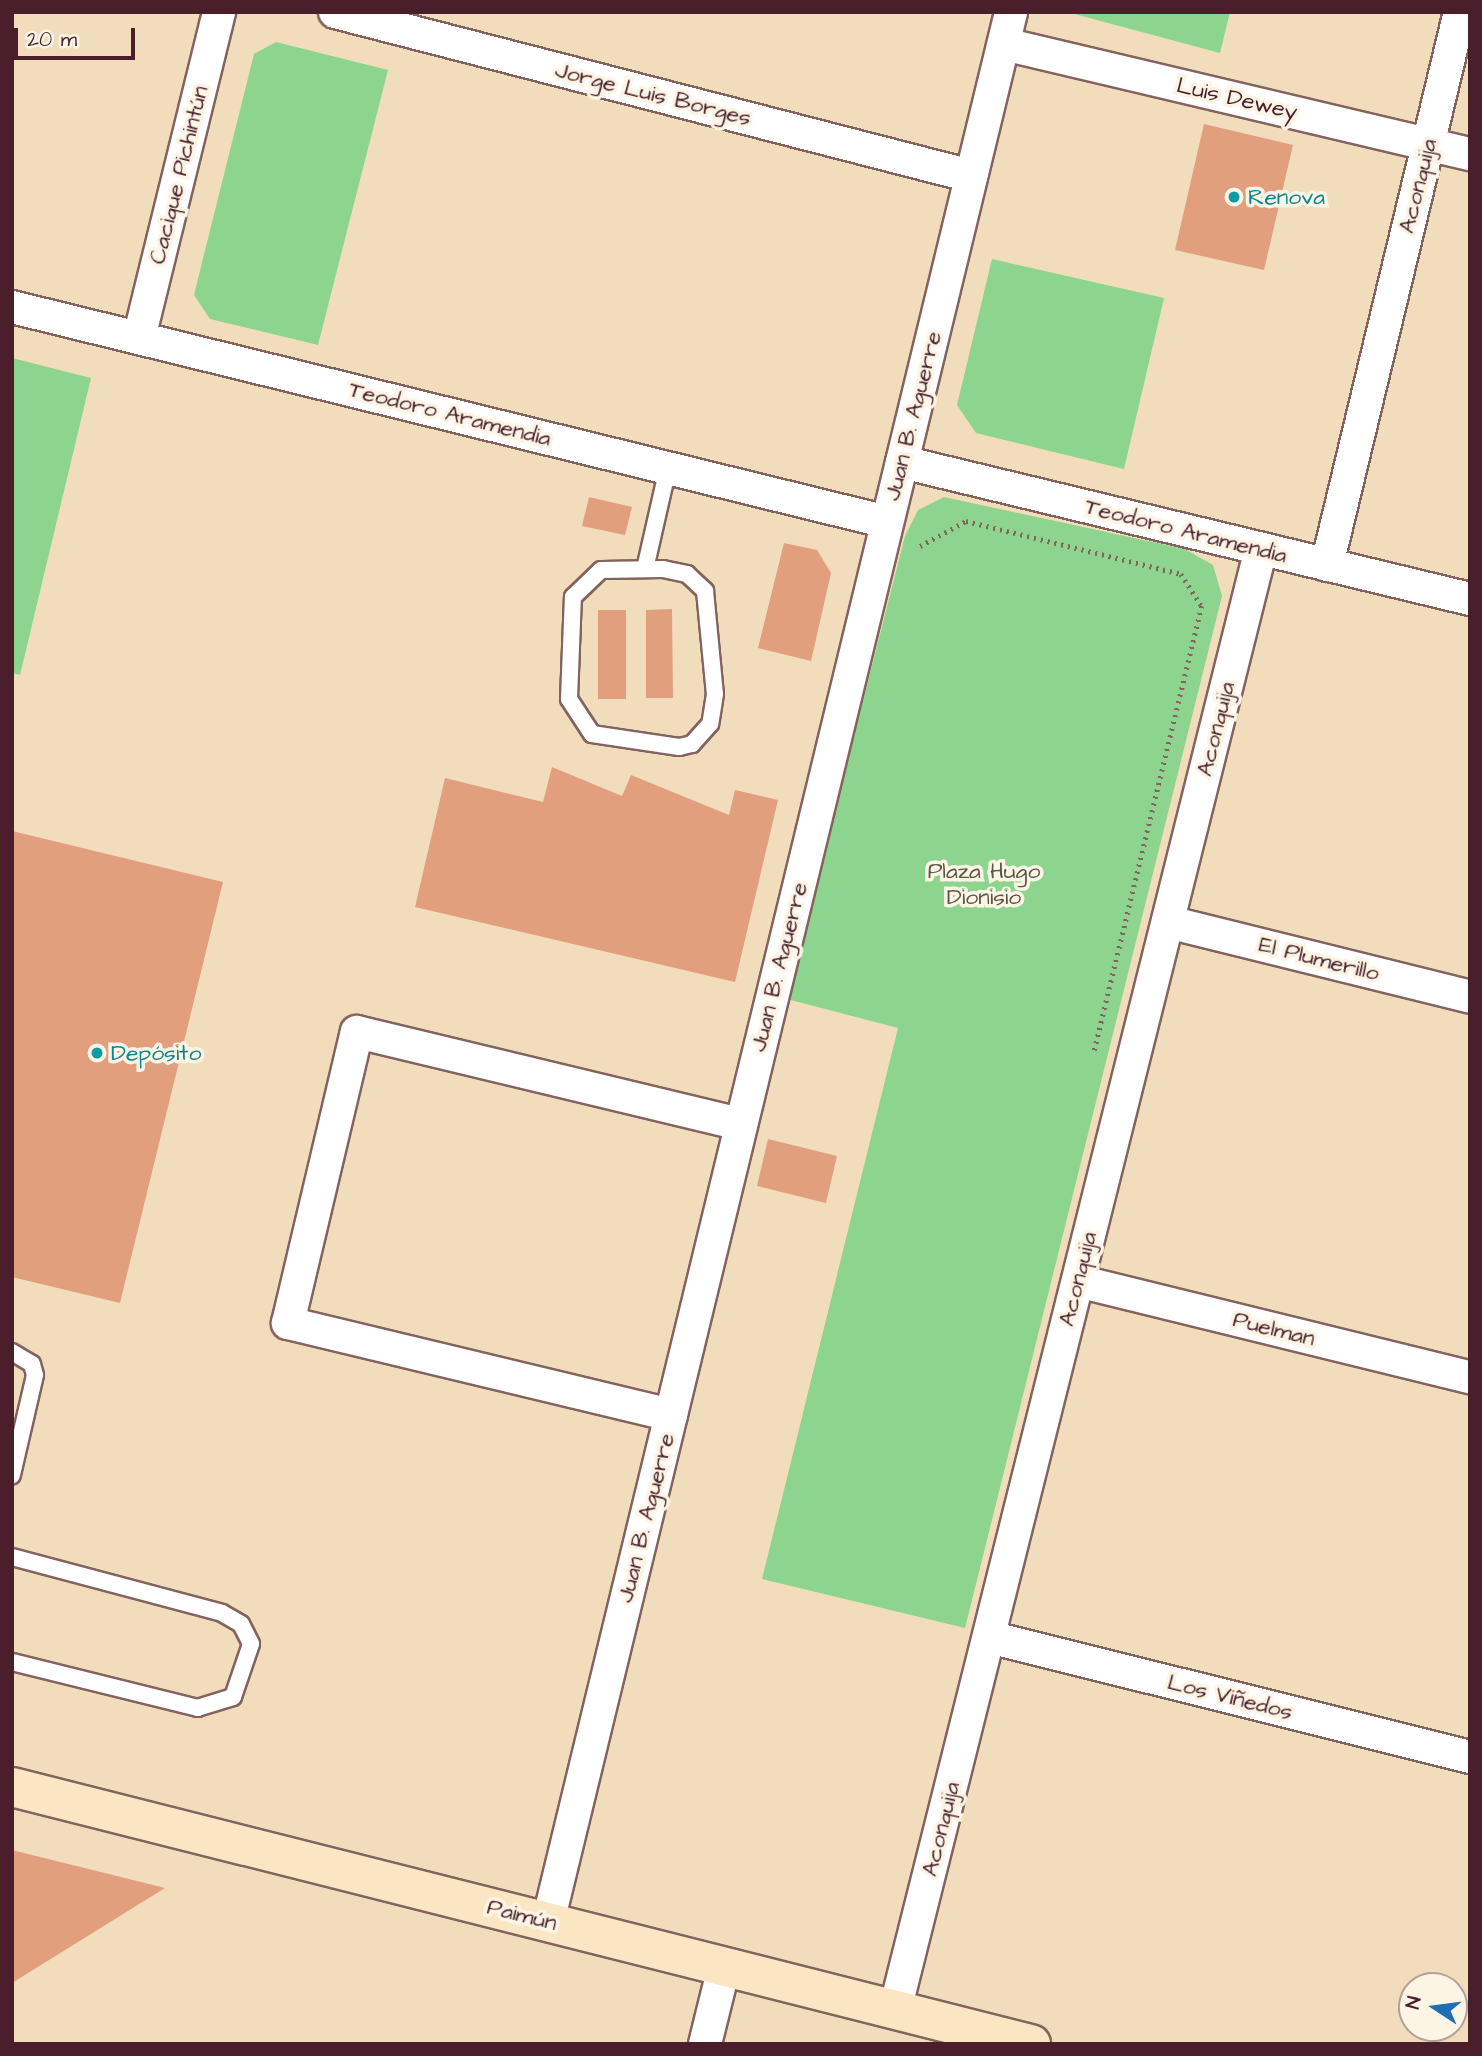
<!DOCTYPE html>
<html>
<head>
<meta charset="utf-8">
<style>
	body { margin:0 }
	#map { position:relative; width:1482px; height:2056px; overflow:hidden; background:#f1ddbc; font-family:"Architects Daughter",sans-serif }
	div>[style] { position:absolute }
	.green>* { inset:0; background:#8dd48f }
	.building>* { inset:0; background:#e19f7d }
	.path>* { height:4.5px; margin-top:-2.25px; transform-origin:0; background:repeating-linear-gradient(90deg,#84625e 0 2px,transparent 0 7px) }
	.roads { filter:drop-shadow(2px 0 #84625e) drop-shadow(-2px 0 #84625e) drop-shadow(0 2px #84625e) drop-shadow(0 -2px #84625e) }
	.lane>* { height:16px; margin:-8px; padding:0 8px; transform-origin:8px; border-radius:8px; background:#fff }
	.street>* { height:32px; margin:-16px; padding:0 16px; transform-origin:16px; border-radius:16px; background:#fff }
	.secondary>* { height:38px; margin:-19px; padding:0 19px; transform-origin:19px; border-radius:19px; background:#fbe6c4 }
	.dots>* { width:19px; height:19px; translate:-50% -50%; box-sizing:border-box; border:4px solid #fcf5e5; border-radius:50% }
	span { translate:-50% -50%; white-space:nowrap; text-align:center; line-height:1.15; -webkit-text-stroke:7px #fcf5e5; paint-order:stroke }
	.street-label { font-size:23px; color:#4a1f2b }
	.culture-label { font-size:23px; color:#0d838f }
	.left { translate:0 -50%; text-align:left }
	.park-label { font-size:23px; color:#5e5549 }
	.frame { position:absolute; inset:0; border:14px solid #4a1f2b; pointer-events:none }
	.north { position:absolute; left:1398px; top:1972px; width:70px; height:70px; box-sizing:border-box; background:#fcf5e5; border:2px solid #b59f9b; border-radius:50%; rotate:283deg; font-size:19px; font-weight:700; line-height:28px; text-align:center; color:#4a1f2b }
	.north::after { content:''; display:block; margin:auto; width:24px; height:32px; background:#1f6fb2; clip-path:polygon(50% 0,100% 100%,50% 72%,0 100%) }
	.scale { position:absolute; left:14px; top:28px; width:121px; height:32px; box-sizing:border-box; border:4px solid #4a1f2b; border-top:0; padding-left:9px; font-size:21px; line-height:24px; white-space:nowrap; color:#4a1f2b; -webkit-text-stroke:5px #fcf5e5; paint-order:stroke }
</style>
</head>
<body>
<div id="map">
	<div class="green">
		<div style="clip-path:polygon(1067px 12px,1230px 12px,1220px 53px)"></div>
		<div style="clip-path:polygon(276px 42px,388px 70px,318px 345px,210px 319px,194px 295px,254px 54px)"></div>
		<div style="clip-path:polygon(992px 259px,1164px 298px,1124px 469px,976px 433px,957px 405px)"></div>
		<div style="clip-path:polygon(12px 358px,91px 378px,20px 675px,12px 673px)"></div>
		<div style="clip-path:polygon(944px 497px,1185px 549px,1213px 565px,1222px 596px,965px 1628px,762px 1579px,898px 1028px,787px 999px,905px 536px,918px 510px)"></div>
	</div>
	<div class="building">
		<div style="clip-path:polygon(1204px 124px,1293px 145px,1264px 270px,1175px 250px)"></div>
		<div style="clip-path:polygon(589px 497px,632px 507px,625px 535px,582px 526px)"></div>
		<div style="clip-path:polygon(784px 543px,817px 550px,831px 573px,811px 661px,758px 648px)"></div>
		<div style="clip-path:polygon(672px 609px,673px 698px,646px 698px,646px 610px)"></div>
		<div style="clip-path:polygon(598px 610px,626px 610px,626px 699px,598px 699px)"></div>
		<div style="clip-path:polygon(552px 767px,622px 796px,631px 775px,729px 815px,735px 790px,778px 800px,735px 982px,415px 907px,445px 778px,543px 802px)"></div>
		<div style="clip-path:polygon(12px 831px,223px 882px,120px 1303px,12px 1277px)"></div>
		<div style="clip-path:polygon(768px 1139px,837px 1156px,826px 1203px,757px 1186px)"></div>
		<div style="clip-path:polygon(12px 1850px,165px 1888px,12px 1983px)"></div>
	</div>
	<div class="path">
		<div style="left:920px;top:546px;width:52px;rotate:-28.5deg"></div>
		<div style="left:966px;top:521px;width:221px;rotate:13.8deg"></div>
		<div style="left:1181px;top:574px;width:38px;rotate:57deg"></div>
		<div style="left:1202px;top:606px;width:460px;rotate:103.6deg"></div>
	</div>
	<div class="roads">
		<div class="lane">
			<div style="left:645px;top:569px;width:104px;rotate:-77.2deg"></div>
			<div style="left:663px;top:569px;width:25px;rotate:12deg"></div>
			<div style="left:687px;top:574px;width:25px;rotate:43deg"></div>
			<div style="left:705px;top:591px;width:103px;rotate:84.5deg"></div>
			<div style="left:715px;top:694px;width:30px;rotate:99deg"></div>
			<div style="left:710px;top:724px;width:27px;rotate:132deg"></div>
			<div style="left:692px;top:744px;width:13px;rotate:167deg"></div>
			<div style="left:679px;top:747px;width:88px;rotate:-171.5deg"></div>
			<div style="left:592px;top:734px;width:42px;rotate:-123.3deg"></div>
			<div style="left:569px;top:699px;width:102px;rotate:-87.8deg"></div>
			<div style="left:573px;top:597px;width:39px;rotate:-44deg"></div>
			<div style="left:601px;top:570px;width:62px;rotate:-0.9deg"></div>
			<div style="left:12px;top:1352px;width:23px;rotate:31deg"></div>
			<div style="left:32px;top:1364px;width:11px;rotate:75deg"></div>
			<div style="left:35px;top:1375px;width:103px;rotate:103deg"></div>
			<div style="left:12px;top:1557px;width:217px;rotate:14.9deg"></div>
			<div style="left:222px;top:1613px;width:22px;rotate:30deg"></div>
			<div style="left:241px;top:1624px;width:22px;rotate:63deg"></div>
			<div style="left:251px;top:1644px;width:56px;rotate:108.8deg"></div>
			<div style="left:233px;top:1697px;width:37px;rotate:163deg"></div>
			<div style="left:198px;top:1708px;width:192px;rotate:-166.1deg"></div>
		</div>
		<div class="street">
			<div style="left:335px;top:12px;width:657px;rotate:14.46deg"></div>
			<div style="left:1004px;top:44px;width:479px;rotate:13.3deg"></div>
			<div style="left:12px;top:307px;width:901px;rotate:13.8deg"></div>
			<div style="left:139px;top:338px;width:336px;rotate:-76.2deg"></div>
			<div style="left:902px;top:462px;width:584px;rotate:13.56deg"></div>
			<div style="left:1327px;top:565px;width:569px;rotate:-76.48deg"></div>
			<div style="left:1168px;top:922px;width:311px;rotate:13.9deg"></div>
			<div style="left:1078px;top:1281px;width:404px;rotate:13.8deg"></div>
			<div style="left:671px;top:1415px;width:394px;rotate:-166.5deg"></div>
			<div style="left:288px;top:1323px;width:299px;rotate:-76.7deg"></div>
			<div style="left:357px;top:1032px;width:395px;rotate:13.5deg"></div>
			<div style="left:989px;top:1637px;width:496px;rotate:14deg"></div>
			<div style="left:548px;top:1922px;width:1965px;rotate:-76.37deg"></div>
			<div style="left:895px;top:2010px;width:1506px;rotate:-75.94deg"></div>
			<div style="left:705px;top:2044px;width:79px;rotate:-76.1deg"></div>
		</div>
		<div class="secondary">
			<div style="left:12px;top:1787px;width:1051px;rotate:14.16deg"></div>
		</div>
	</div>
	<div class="dots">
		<div style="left:1234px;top:197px;background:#0f9aa8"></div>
		<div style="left:97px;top:1053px;background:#0f9aa8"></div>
	</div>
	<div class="street-label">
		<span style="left:653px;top:94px;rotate:14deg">Jorge Luis Borges</span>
		<span style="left:1237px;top:99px;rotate:13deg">Luis Dewey</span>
		<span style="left:179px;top:175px;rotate:-76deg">Cacique Pichintún</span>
		<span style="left:1418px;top:186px;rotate:-76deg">Aconquija</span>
		<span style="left:450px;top:414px;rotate:14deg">Teodoro Aramendia</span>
		<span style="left:913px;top:416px;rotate:-76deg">Juan B. Aguerre</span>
		<span style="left:1186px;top:531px;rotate:14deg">Teodoro Aramendia</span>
		<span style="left:1216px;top:729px;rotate:-76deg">Aconquija</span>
		<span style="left:1319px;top:959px;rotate:14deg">El Plumerillo</span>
		<span style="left:779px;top:967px;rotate:-76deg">Juan B. Aguerre</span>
		<span style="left:1078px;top:1279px;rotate:-76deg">Aconquija</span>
		<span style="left:1274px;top:1329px;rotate:14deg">Puelman</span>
		<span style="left:646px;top:1518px;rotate:-76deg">Juan B. Aguerre</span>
		<span style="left:1230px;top:1697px;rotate:14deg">Los Viñedos</span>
		<span style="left:941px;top:1829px;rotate:-76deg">Aconquija</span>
		<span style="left:522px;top:1915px;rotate:14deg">Paimún</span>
	</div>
	<div class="culture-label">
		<span class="left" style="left:1248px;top:197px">Renova</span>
		<span class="left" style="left:111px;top:1053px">Depósito</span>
	</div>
	<div class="park-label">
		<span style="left:984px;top:884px">Plaza Hugo<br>Dionisio</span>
	</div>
	<div class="frame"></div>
	<div class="north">N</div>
	<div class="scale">20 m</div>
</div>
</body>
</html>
